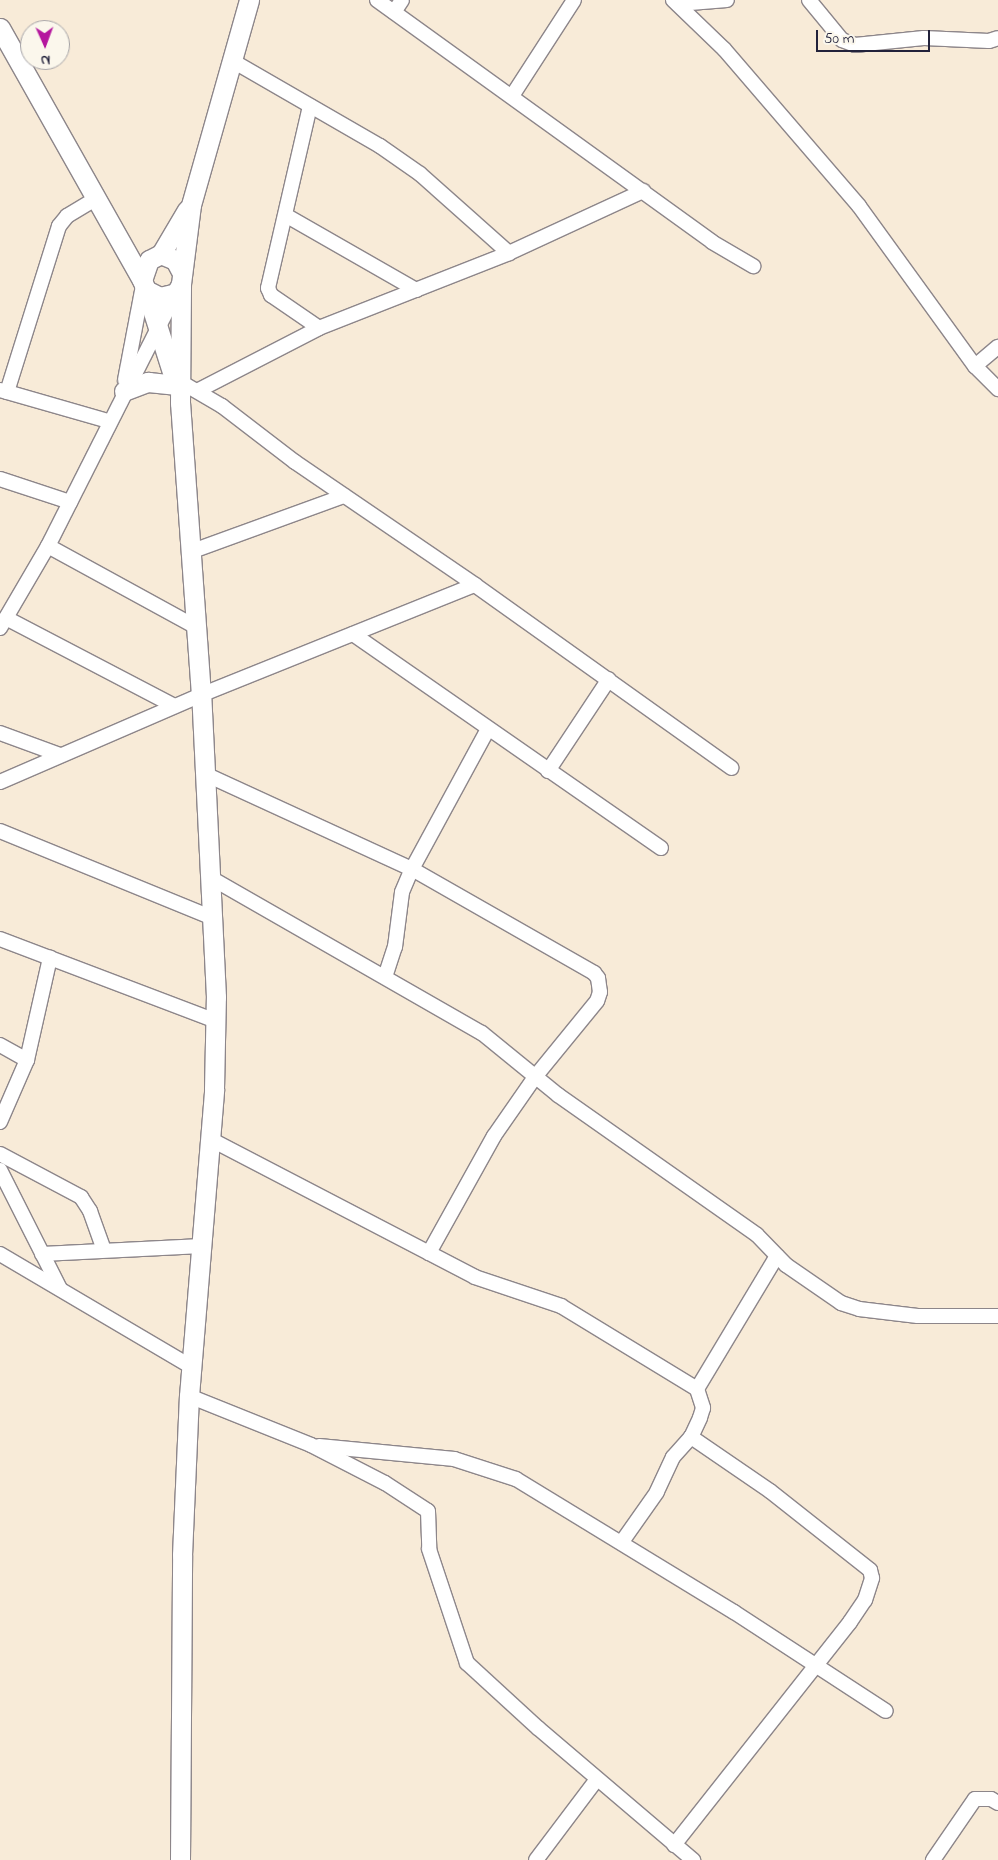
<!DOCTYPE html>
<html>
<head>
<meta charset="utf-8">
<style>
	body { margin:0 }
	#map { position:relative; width:998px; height:1860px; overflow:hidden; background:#f8ebd8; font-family:"Indie Flower",sans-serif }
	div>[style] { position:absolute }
	.roads { filter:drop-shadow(1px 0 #8d868a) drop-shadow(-1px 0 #8d868a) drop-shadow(0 1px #8d868a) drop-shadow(0 -1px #8d868a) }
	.street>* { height:14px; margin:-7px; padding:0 7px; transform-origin:7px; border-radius:7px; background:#fff }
	.secondary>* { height:19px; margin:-9.5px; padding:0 9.5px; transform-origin:9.5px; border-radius:9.5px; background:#fff }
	span { translate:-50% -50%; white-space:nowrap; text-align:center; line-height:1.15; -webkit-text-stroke:4px #fbf7ec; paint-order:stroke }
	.north { position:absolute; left:20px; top:20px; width:50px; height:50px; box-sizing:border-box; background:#fbf7ec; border:1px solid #a4a2a5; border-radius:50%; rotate:178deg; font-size:14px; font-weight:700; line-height:20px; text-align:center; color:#22223b }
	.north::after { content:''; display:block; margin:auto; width:18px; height:22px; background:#b5179e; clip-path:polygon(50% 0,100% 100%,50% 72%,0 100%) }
	.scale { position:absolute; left:816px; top:30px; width:114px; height:22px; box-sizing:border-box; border:2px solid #22223b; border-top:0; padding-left:6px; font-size:15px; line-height:18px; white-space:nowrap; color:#22223b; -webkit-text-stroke:4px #fbf7ec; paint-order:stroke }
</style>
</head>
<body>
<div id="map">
	<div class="roads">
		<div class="street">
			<div style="left:377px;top:0;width:413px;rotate:35.8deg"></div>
			<div style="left:712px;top:242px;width:48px;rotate:30.3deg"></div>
			<div style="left:673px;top:0;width:71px;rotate:43.9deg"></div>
			<div style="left:724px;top:49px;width:207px;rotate:49.3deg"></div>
			<div style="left:859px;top:206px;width:198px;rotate:54.1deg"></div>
			<div style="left:975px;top:366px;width:33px;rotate:45deg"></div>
			<div style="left:809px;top:0;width:52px;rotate:50.5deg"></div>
			<div style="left:842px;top:40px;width:14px;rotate:21deg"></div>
			<div style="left:855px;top:45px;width:69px;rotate:-5.8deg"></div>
			<div style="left:924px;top:38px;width:65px;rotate:2.6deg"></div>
			<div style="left:989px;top:41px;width:9px;rotate:-18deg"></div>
			<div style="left:678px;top:4px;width:49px;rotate:-4.7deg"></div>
			<div style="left:394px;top:12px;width:14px;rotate:-56deg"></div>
			<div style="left:231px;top:60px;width:172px;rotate:30deg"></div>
			<div style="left:380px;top:146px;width:49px;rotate:35deg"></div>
			<div style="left:420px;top:174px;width:119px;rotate:41.6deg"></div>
			<div style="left:512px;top:96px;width:114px;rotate:-57.1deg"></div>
			<div style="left:310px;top:106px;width:187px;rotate:103deg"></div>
			<div style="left:268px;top:288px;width:8px;rotate:67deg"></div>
			<div style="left:271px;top:295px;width:58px;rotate:34.5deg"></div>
			<div style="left:287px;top:216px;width:149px;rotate:29.8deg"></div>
			<div style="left:975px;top:366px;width:30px;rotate:-40deg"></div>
			<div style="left:174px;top:378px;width:56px;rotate:30.3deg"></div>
			<div style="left:222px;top:406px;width:92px;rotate:37.5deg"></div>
			<div style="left:295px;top:462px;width:218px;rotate:34.3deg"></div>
			<div style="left:475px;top:585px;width:315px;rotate:35.5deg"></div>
			<div style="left:125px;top:380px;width:96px;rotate:-79.2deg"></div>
			<div style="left:0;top:390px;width:112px;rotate:16deg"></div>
			<div style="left:197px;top:391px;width:137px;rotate:-27.3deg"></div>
			<div style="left:319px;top:328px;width:204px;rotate:-21.5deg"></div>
			<div style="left:509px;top:253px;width:148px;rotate:-24.8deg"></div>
			<div style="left:7px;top:392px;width:174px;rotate:-72.6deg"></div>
			<div style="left:59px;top:226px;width:13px;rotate:-51deg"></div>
			<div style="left:67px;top:216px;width:33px;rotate:-31deg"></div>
			<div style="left:0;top:479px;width:74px;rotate:18.2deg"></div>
			<div style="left:48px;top:546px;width:169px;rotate:28.7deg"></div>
			<div style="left:190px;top:552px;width:164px;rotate:-20deg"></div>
			<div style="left:6px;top:618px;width:190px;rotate:27.6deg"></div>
			<div style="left:0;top:628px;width:95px;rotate:-59.7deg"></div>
			<div style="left:48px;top:546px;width:284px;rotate:-63.2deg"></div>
			<div style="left:353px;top:634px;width:375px;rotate:34.8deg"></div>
			<div style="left:0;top:733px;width:64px;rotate:20.1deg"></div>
			<div style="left:548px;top:771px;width:110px;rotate:-56.5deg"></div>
			<div style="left:205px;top:774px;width:228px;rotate:24.7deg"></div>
			<div style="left:412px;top:869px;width:210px;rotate:29.7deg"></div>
			<div style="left:594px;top:973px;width:6px;rotate:51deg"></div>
			<div style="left:598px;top:978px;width:14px;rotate:82deg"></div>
			<div style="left:600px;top:992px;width:9px;rotate:108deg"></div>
			<div style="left:597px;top:1001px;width:98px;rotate:129.2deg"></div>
			<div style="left:535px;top:1077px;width:72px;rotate:124.8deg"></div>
			<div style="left:494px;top:1136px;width:134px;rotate:119.1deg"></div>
			<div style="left:0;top:782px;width:219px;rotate:-23.4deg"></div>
			<div style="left:201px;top:695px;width:295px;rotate:-21.9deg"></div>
			<div style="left:0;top:831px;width:230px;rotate:22.2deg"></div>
			<div style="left:211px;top:878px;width:312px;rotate:29.8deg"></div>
			<div style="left:482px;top:1033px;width:98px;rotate:39.2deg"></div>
			<div style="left:558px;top:1095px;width:243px;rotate:35.1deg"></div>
			<div style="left:757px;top:1235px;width:42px;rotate:46deg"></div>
			<div style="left:786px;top:1265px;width:67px;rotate:34.6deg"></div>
			<div style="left:841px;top:1303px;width:19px;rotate:18deg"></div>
			<div style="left:859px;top:1309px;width:59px;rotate:6.8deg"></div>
			<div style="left:918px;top:1316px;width:80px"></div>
			<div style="left:0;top:939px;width:231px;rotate:20.8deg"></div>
			<div style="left:385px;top:977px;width:32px;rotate:-72deg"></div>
			<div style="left:395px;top:947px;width:55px;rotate:-82.7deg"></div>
			<div style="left:402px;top:892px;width:25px;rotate:-67deg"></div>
			<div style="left:412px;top:869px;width:159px;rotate:-61.5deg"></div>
			<div style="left:0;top:1045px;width:31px;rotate:29deg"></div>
			<div style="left:0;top:1122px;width:68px;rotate:-66.5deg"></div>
			<div style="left:27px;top:1060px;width:105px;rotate:-77.3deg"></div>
			<div style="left:210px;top:1139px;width:299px;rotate:27.5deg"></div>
			<div style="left:475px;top:1277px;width:91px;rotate:18.6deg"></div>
			<div style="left:561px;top:1306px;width:159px;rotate:31.4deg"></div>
			<div style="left:697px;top:1389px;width:20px;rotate:72deg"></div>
			<div style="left:703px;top:1408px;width:10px;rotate:107deg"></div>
			<div style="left:700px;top:1418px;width:21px;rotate:115deg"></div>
			<div style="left:691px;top:1437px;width:27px;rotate:132deg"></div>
			<div style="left:673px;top:1457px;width:38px;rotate:115deg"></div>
			<div style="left:657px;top:1492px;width:62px;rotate:125.2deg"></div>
			<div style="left:0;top:1154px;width:92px;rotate:28deg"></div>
			<div style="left:81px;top:1197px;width:17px;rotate:57deg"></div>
			<div style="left:90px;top:1211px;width:41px;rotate:70.3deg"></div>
			<div style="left:0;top:1170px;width:133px;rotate:63.2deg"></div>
			<div style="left:0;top:1254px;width:223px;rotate:30.5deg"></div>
			<div style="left:42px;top:1254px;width:160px;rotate:-2.9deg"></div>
			<div style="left:697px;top:1389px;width:155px;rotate:-59deg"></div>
			<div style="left:189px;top:1396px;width:131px;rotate:21.9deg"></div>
			<div style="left:311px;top:1445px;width:83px;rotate:27.2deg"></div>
			<div style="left:385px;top:1483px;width:51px;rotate:33.1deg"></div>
			<div style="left:428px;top:1511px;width:38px;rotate:88deg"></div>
			<div style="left:429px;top:1549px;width:120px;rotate:71.6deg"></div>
			<div style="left:467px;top:1663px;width:96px;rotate:42.5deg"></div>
			<div style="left:538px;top:1728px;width:204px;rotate:40.4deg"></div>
			<div style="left:319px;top:1446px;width:136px;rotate:5.5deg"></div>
			<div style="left:454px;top:1459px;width:65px;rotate:17.9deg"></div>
			<div style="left:516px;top:1479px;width:255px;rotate:31.4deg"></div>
			<div style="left:734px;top:1612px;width:181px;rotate:33.1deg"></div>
			<div style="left:674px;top:1845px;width:284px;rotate:-51.7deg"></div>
			<div style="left:850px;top:1622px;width:27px;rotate:-56deg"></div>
			<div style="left:865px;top:1600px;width:23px;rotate:-72deg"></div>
			<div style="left:872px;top:1578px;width:8px;rotate:-104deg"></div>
			<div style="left:870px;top:1570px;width:127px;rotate:-141.7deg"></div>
			<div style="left:770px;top:1491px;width:96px;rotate:-145.6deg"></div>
			<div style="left:536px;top:1860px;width:101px;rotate:-53deg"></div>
			<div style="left:933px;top:1860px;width:74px;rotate:-55.5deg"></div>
			<div style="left:975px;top:1799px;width:16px"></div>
			<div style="left:991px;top:1799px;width:8px;rotate:30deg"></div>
		</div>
		<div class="secondary">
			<div style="left:0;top:28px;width:289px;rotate:60.6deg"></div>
			<div style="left:161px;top:254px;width:51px;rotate:-59.4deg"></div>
			<div style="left:182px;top:273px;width:15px;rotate:-118deg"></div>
			<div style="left:175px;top:260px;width:15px;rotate:-157deg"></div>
			<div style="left:161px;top:254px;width:13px;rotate:153deg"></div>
			<div style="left:149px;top:260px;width:21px;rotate:109deg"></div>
			<div style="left:142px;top:280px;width:11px;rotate:68deg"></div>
			<div style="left:146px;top:290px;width:16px;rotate:27deg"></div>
			<div style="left:160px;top:297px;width:16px;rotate:-14deg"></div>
			<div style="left:176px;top:293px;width:10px;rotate:-61deg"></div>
			<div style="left:181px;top:284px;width:80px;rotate:-82.8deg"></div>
			<div style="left:191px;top:205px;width:213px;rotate:-74.2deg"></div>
			<div style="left:146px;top:290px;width:89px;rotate:72.4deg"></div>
			<div style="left:124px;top:391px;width:26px;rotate:-21deg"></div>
			<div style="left:148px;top:382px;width:27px;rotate:6deg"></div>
			<div style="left:180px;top:1860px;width:305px;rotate:-89.6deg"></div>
			<div style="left:182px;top:1555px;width:159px;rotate:-87.5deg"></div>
			<div style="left:189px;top:1396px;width:308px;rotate:-85.3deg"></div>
			<div style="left:214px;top:1089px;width:92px;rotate:-88.8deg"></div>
			<div style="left:216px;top:997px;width:302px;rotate:-92.8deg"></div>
			<div style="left:201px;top:695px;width:293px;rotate:-94.1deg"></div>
			<div style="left:180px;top:403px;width:119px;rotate:-89.5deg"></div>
		</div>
	</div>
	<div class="north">N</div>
	<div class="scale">50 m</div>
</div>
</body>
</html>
